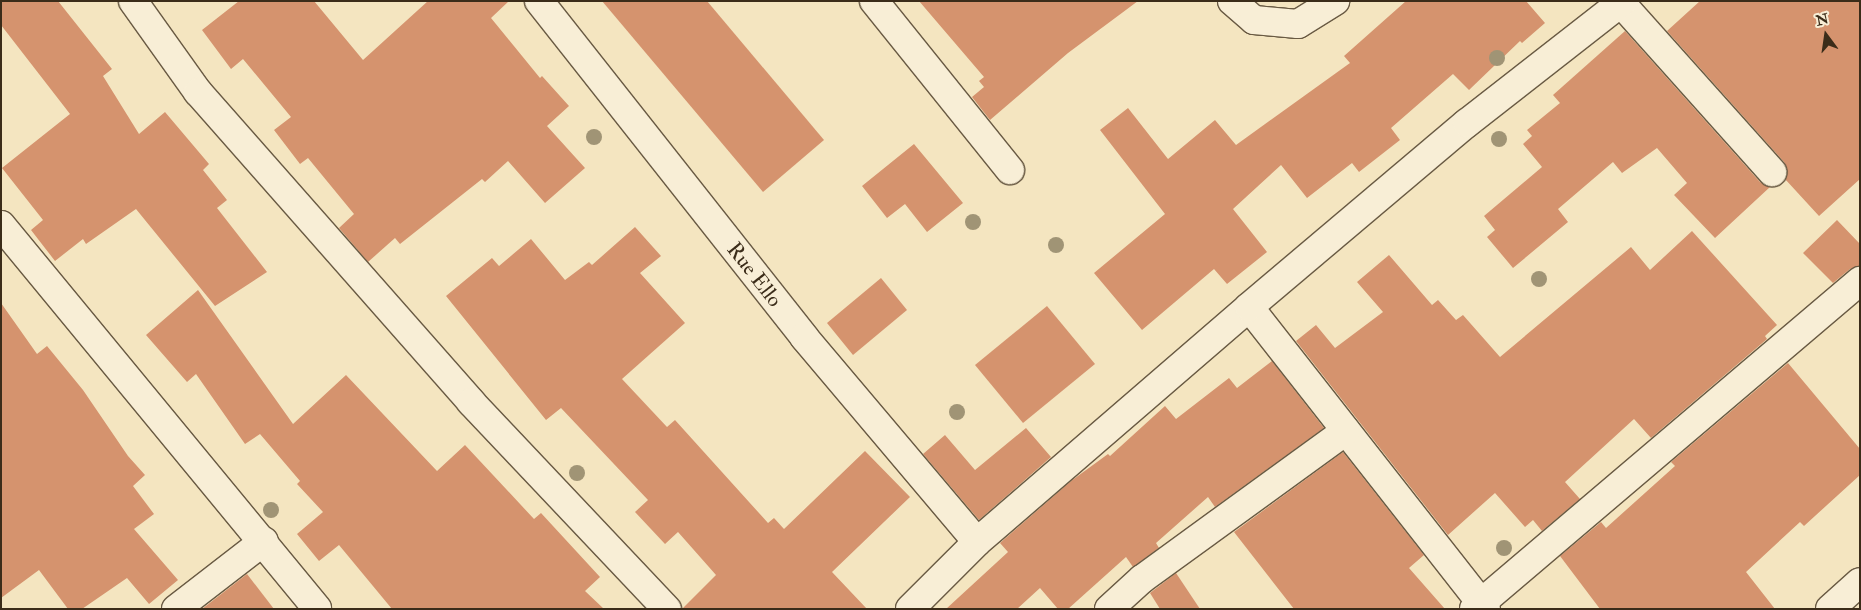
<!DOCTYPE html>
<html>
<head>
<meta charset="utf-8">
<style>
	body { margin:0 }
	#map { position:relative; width:1861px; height:610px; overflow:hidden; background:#f4e5c0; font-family:"IM FELL Double Pica",serif }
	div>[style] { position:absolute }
	.building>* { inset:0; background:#d5936e }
	.roads { filter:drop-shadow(1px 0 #695a43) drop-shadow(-1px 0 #695a43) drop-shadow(0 1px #695a43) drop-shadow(0 -1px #695a43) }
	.minor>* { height:28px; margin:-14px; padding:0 14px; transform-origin:14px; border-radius:14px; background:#f8eed6 }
	.trees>* { width:16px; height:16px; margin:-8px; border-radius:50%; background:#a09475 }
	span { translate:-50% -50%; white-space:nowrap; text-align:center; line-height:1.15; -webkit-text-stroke:4.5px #f8eed6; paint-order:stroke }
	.street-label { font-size:21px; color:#3b2c19 }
	.frame { position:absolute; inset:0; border:2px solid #3b2c19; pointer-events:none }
	.north { position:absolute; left:1801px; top:10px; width:50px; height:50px; -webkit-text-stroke:4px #f8eed6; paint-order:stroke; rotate:346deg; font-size:14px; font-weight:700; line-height:20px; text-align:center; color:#3b2c19 }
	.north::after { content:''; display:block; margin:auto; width:18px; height:22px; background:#3b2c19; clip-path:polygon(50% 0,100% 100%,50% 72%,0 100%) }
</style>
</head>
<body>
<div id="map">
	<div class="building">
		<div style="clip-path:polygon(1px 1px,58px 1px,112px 69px,103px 76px,139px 134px,165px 112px,209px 164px,203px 170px,227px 200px,217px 208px,267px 272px,215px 306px,136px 209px,86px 244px,83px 239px,55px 261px,31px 230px,43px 220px,2px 168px,70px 114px,1px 25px)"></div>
		<div style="clip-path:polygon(239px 1px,314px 1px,363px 60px,428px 1px,509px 1px,491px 18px,540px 78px,542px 76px,569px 106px,547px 126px,585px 168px,545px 203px,508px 161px,485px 182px,482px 179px,400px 244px,395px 238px,368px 262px,339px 228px,354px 214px,308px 158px,300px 164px,274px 130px,291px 117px,243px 59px,231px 69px,202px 30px)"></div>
		<div style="clip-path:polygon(602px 1px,707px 1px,824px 140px,763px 192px)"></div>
		<div style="clip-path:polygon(919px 1px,1138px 1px,1068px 53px,990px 120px,972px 97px,984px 87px,979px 81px,984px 77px)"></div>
		<div style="clip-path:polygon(1406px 1px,1526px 1px,1545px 23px,1522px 43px,1520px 41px,1469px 90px,1453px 74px,1391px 128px,1400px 140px,1359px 172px,1352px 163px,1307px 198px,1281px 165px,1233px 209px,1267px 252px,1227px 284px,1214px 269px,1142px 330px,1094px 273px,1165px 214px,1100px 130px,1128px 108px,1168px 159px,1215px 120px,1236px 145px,1350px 63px,1344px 56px)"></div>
		<div style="clip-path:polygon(1700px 1px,1860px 1px,1860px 179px,1819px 216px,1785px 179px,1787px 169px,1784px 162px,1667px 31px)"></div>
		<div style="clip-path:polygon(1625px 31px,1760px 182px,1770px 187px,1715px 238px,1674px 195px,1687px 183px,1657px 148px,1622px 173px,1613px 162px,1558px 209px,1568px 222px,1513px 268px,1487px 237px,1495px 230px,1484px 216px,1542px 167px,1523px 144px,1532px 136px,1527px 130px,1560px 103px,1553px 95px)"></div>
		<div style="clip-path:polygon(914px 144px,963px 203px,927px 232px,905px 204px,887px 218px,862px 186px)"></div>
		<div style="clip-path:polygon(1837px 220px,1860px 244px,1860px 266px,1850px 269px,1833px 283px,1803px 253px)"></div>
		<div style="clip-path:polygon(635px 227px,661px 256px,640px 273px,685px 323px,622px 379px,667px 427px,675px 420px,768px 523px,774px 518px,784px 529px,865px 451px,910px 497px,832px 572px,867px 609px,682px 609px,716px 575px,678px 532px,665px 544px,635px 512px,648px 500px,561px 408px,546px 420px,446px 296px,492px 258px,499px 266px,531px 239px,565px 280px,589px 262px,592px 265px)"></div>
		<div style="clip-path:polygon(1692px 231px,1777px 325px,1765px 336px,1767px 339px,1651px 438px,1634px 419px,1565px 482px,1580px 499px,1542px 531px,1533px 520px,1525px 527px,1495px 493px,1448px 535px,1296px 341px,1316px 325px,1335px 348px,1383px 312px,1357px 282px,1389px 255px,1432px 305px,1438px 300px,1456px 320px,1463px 315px,1500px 357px,1631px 247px,1650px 270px)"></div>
		<div style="clip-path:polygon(881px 278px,907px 310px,853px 355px,827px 323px)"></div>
		<div style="clip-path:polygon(198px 290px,293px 424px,346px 375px,437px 471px,465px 445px,534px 519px,541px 513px,600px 577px,585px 591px,604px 609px,392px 609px,339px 545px,319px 561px,297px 534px,323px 512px,297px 484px,300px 481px,260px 434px,245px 444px,196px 374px,187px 382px,146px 335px)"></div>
		<div style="clip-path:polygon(1px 303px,37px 354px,47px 346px,83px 390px,128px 456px,145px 475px,133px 486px,154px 514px,134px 529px,178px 580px,149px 604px,127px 578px,82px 609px,68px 609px,39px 570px,1px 598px)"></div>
		<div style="clip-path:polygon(1047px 306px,1095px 364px,1023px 423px,975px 365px)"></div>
		<div style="clip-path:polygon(1272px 361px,1324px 428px,1215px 507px,1208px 497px,1156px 543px,1159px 548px,1133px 567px,1126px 557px,1068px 609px,1058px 609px,1040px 588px,1017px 609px,946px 609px,1008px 552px,1000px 543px,1071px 481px,1108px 454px,1110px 456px,1165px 406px,1176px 419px,1229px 378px,1237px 388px)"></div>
		<div style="clip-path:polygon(1788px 363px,1860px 449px,1860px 475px,1804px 526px,1800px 522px,1746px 572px,1775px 609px,1600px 609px,1560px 556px,1601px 522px,1606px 528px,1675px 466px,1671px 462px)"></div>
		<div style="clip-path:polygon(1026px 428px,1051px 457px,979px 520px,923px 454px,945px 435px,975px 470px)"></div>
		<div style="clip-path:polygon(1343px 452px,1424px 555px,1409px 568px,1445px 609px,1294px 609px,1234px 532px)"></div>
		<div style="clip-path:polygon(1176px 573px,1200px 609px,1160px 609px,1150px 593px)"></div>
		<div style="clip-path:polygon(247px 574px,274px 609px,202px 609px)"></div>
	</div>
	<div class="roads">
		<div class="minor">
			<div style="left:133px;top:1px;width:112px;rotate:54.5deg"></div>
			<div style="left:198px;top:92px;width:413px;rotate:48.6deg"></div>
			<div style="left:471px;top:402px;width:285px;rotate:46.6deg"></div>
			<div style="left:539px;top:1px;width:428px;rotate:51.7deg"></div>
			<div style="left:804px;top:337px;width:268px;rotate:49.8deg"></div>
			<div style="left:874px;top:1px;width:217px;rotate:51.2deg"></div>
			<div style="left:1232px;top:1px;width:29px;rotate:41deg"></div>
			<div style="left:1254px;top:20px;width:44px;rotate:5.2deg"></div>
			<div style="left:1298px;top:24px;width:44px;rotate:-31.9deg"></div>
			<div style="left:1621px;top:3px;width:227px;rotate:48.2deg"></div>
			<div style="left:1px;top:225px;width:497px;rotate:50.5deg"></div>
			<div style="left:1249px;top:307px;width:384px;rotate:51.9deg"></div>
			<div style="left:176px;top:609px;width:111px;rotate:-37.7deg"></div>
			<div style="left:910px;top:609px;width:95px;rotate:-45deg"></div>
			<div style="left:977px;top:542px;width:359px;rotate:-40.8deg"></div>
			<div style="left:1249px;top:307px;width:285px;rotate:-40.2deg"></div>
			<div style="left:1467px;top:123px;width:198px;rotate:-38deg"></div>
			<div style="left:1109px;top:609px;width:45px;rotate:-42.3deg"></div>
			<div style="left:1142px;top:579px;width:252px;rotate:-36deg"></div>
			<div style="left:1474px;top:609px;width:507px;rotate:-40.36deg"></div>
			<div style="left:1830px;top:609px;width:40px;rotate:-42deg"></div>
		</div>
	</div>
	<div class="trees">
		<div style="left:1497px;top:58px"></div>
		<div style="left:594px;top:137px"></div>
		<div style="left:1499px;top:139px"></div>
		<div style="left:973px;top:222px"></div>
		<div style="left:1056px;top:245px"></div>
		<div style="left:1539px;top:279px"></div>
		<div style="left:957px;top:412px"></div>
		<div style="left:577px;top:473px"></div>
		<div style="left:271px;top:510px"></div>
		<div style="left:1504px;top:548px"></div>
	</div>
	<div class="street-label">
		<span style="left:754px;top:275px;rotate:52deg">Rue Ello</span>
	</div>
	<div class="frame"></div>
	<div class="north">N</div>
</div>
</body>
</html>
